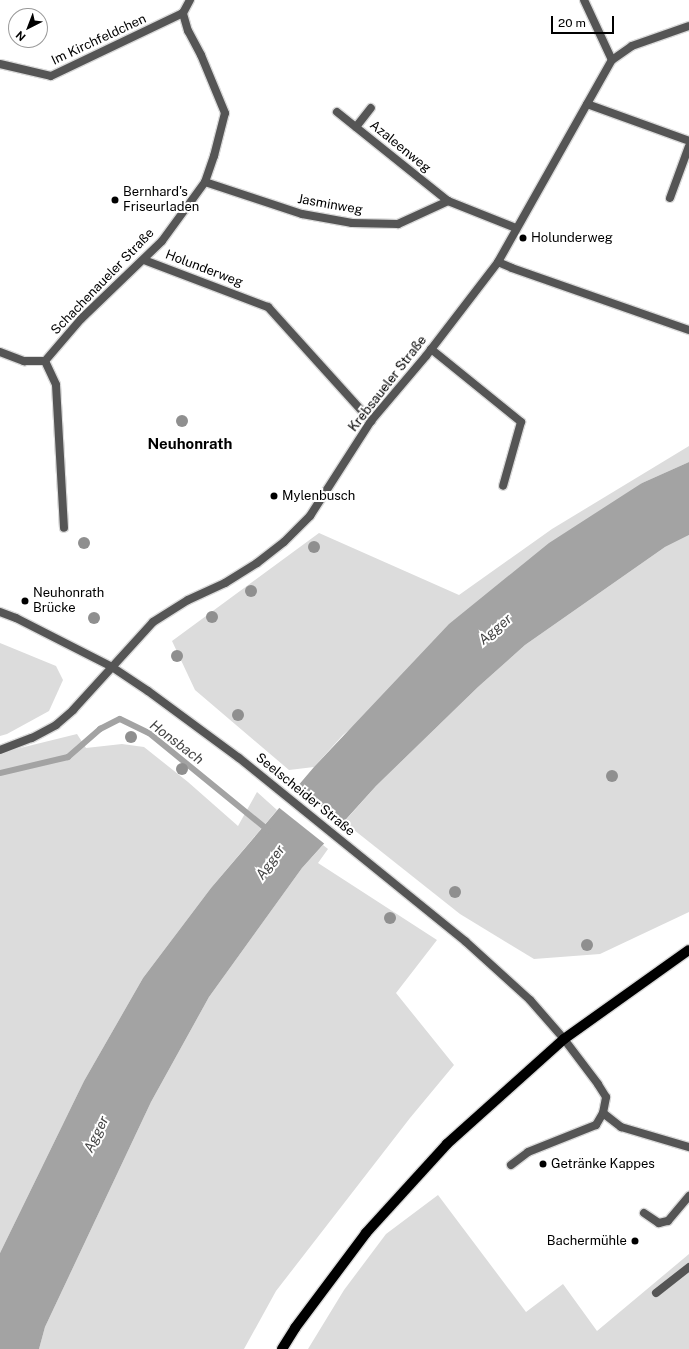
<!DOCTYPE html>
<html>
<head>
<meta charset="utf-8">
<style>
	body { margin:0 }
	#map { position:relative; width:689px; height:1349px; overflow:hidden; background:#fff; font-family:"Public Sans",sans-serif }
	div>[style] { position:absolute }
	.green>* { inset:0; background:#dcdcdc }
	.water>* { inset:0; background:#a3a3a3 }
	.pier>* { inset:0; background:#fff }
	.stream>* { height:6px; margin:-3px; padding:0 3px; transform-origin:3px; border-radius:3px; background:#a3a3a3 }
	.roads { filter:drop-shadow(1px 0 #dbdbdb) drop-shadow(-1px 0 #dbdbdb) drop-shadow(0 1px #dbdbdb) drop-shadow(0 -1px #dbdbdb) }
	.service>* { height:8px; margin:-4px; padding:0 4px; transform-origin:4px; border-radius:4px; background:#555 }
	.minor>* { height:8px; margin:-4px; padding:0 4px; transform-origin:4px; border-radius:4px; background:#555 }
	.tertiary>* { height:8px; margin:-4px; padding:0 4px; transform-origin:4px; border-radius:4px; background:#555 }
	.primary>* { height:10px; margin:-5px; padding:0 5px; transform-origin:5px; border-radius:5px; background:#000 }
	.trees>* { width:12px; height:12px; margin:-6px; border-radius:50%; background:#8f8f8f }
	.dots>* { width:11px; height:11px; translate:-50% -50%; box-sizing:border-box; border:2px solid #fff; border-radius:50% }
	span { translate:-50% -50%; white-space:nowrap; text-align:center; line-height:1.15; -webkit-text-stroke:4px #fff; paint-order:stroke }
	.street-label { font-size:13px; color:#000 }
	.poi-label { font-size:13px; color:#000 }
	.left { translate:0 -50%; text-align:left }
	.right { translate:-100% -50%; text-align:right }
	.water-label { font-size:14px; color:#444; font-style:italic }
	.quarter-label { font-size:15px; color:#000; font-weight:700 }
	.north { position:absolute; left:8px; top:8px; width:40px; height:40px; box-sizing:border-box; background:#fff; border:1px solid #999; border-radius:50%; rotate:222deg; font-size:11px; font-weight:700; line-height:16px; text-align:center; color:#000 }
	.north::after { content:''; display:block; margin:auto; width:14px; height:18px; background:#000; clip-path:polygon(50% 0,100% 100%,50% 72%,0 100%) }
	.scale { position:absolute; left:551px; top:16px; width:63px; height:18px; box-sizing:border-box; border:2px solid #000; border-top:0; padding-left:5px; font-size:12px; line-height:14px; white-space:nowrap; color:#000; -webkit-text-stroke:3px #fff; paint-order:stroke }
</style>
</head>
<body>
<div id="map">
	<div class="green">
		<div style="clip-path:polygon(689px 446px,689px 462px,642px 483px,343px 735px,314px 767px,289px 770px,195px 690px,172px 641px,319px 533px,459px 595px,552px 529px)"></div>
		<div style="clip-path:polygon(689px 535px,689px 912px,600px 954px,534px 959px,460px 914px,344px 822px,376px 786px,478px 687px,525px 645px,665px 547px)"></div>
		<div style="clip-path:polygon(0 643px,56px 666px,63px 680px,49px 711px,7px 734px,0 736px)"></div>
		<div style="clip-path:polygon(77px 734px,86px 748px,122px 744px,144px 747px,188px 782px,238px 826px,257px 792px,277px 810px,211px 888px,143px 978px,84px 1081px,0 1253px,0 753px)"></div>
		<div style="clip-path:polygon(323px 845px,328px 849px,318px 863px,437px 940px,396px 993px,454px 1065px,410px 1118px,276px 1291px,244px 1349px,39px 1349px,45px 1327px,151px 1102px,209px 997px,302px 868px)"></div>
		<div style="clip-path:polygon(438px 1195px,526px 1312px,563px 1284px,597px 1331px,689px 1254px,689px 1349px,308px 1349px,344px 1290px,386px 1234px)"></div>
	</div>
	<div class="water">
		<div style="clip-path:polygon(689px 462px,689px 535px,665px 547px,525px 645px,478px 687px,376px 786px,302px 868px,209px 997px,151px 1102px,45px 1327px,39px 1349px,0 1349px,0 1253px,84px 1081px,143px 978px,211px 888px,314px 767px,449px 624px,549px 543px,642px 483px)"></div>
	</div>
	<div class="pier">
		<div style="clip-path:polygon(295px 785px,344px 825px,326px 845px,277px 806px)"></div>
	</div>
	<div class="stream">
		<div style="left:0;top:773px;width:70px;rotate:-13.2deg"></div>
		<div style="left:68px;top:757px;width:43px;rotate:-41.2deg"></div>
		<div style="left:100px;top:729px;width:22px;rotate:-27deg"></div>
		<div style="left:120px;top:719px;width:32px;rotate:26deg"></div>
		<div style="left:149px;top:733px;width:154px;rotate:39.2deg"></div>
	</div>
	<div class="roads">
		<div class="service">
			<div style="left:587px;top:104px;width:109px;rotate:19.9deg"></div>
			<div style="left:356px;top:127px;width:24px;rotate:-52deg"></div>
			<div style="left:670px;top:198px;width:55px;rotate:-69.9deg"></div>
			<div style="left:431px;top:349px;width:116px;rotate:39deg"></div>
			<div style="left:521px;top:422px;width:66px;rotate:105.7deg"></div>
			<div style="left:45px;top:361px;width:26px;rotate:65deg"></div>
			<div style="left:56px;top:385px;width:143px;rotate:86.8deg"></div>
			<div style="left:603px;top:1113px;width:23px;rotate:38deg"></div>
			<div style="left:621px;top:1127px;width:71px;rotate:16.4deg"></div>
			<div style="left:511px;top:1165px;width:21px;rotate:-37deg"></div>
			<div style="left:528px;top:1152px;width:73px;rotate:-21.7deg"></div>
			<div style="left:596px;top:1125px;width:14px;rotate:-60deg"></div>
			<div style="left:603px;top:1113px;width:16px;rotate:-79deg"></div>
			<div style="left:606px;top:1097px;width:15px;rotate:-122deg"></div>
			<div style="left:598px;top:1084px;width:56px;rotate:-127.1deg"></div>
			<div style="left:644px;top:1213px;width:18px;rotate:34deg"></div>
			<div style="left:659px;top:1223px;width:9px;rotate:-13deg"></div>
			<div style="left:668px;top:1221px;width:33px;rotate:-50deg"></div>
			<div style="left:656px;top:1293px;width:42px;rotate:-38.2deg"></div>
		</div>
		<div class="minor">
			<div style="left:584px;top:0;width:66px;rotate:65deg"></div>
			<div style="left:0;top:64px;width:52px;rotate:13.2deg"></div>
			<div style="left:51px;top:76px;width:146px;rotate:-25.5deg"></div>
			<div style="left:337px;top:112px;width:142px;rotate:38.7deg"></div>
			<div style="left:205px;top:182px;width:102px;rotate:18.3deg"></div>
			<div style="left:302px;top:214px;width:51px;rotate:10.2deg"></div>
			<div style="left:352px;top:223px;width:46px;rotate:1.2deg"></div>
			<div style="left:398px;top:224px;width:55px;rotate:-24.7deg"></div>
			<div style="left:448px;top:201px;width:73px;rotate:21.7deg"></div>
			<div style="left:144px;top:260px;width:133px;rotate:20.8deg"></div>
			<div style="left:268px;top:307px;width:154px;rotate:47.9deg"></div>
			<div style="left:498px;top:262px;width:15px;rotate:23deg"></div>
			<div style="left:512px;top:268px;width:188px;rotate:19.3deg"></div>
			<div style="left:0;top:352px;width:26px;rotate:21deg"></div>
			<div style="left:24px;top:361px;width:21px"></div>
			<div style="left:45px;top:361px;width:55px;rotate:-49.4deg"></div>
			<div style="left:81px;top:319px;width:112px;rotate:-43.9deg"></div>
			<div style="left:162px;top:241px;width:73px;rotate:-53.9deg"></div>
			<div style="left:205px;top:182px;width:28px;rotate:-71deg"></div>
			<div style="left:214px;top:156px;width:44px;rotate:-75.7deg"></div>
			<div style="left:225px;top:113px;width:63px;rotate:-112.5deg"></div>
			<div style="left:201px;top:55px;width:27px;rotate:-118deg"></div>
			<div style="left:188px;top:31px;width:19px;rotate:-106deg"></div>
			<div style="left:183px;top:13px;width:15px;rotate:-62deg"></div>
			<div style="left:0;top:750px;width:34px;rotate:-21deg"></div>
			<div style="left:32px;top:738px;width:27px;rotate:-28deg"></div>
			<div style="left:56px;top:725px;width:23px;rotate:-41deg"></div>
			<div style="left:73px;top:710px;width:119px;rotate:-47.7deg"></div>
			<div style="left:153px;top:622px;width:41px;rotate:-32.2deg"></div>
			<div style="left:188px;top:600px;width:41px;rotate:-24.7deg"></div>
			<div style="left:225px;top:583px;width:38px;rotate:-32deg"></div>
			<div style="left:257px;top:563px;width:34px;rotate:-38deg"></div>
			<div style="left:284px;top:542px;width:37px;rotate:-45deg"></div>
			<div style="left:310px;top:516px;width:113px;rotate:-57.3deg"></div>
			<div style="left:371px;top:421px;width:85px;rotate:-49.8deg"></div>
			<div style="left:426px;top:356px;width:118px;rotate:-52.5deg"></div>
			<div style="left:498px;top:262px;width:232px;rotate:-60.6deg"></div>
			<div style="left:612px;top:60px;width:24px;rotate:-35deg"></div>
			<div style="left:632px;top:46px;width:60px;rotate:-19.3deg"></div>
		</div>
		<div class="tertiary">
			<div style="left:0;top:612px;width:17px;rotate:21deg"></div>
			<div style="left:16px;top:618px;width:108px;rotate:27deg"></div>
			<div style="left:112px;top:667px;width:43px;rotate:33.7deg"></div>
			<div style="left:148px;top:691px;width:113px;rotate:36.4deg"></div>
			<div style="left:239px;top:758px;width:291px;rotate:39deg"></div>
			<div style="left:465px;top:941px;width:88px;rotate:42.2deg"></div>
			<div style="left:530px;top:1000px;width:52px;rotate:48.9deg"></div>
		</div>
		<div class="primary">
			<div style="left:282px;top:1349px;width:25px;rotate:-58deg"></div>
			<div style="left:295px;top:1328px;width:119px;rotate:-53.2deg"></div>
			<div style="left:366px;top:1233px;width:120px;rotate:-47.7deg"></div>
			<div style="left:447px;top:1144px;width:157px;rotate:-41.9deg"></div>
			<div style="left:564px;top:1039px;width:153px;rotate:-35.5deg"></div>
		</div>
	</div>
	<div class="trees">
		<div style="left:182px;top:421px"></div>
		<div style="left:84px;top:543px"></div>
		<div style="left:314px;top:547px"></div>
		<div style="left:251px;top:591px"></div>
		<div style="left:212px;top:617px"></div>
		<div style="left:94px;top:618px"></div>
		<div style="left:177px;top:656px"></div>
		<div style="left:238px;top:715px"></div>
		<div style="left:131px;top:737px"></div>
		<div style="left:182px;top:769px"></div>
		<div style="left:612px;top:776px"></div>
		<div style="left:455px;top:892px"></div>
		<div style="left:390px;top:918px"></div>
		<div style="left:587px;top:945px"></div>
	</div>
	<div class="dots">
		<div style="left:115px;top:200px;background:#000"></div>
		<div style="left:523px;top:238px;background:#000"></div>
		<div style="left:274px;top:496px;background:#000"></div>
		<div style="left:25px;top:601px;background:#000"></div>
		<div style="left:543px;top:1164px;background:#000"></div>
		<div style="left:635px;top:1241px;background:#000"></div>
	</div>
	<div class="street-label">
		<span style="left:99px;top:40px;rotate:-25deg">Im Kirchfeldchen</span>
		<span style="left:400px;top:147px;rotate:39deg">Azaleenweg</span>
		<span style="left:330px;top:205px;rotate:10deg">Jasminweg</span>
		<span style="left:204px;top:269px;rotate:21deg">Holunderweg</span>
		<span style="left:103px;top:282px;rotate:-46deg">Schachenaueler Straße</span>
		<span style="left:388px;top:384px;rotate:-52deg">Krebsaueler Straße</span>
		<span style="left:305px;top:795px;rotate:39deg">Seelscheider Straße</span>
	</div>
	<div class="poi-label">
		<span class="left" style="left:123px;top:200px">Bernhard's<br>Friseurladen</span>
		<span class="left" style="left:531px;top:238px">Holunderweg</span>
		<span class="left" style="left:282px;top:496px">Mylenbusch</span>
		<span class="left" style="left:33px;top:601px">Neuhonrath<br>Brücke</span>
		<span class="left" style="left:551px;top:1164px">Getränke Kappes</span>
		<span class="right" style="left:627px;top:1241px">Bachermühle</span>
	</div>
	<div class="water-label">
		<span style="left:495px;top:629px;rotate:-40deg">Agger</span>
		<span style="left:177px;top:742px;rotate:37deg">Honsbach</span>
		<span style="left:270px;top:862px;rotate:-54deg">Agger</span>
		<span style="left:96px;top:1134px;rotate:-64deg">Agger</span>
	</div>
	<div class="quarter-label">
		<span style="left:190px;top:444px">Neuhonrath</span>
	</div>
	<div class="north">N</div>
	<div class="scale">20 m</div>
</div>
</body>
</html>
